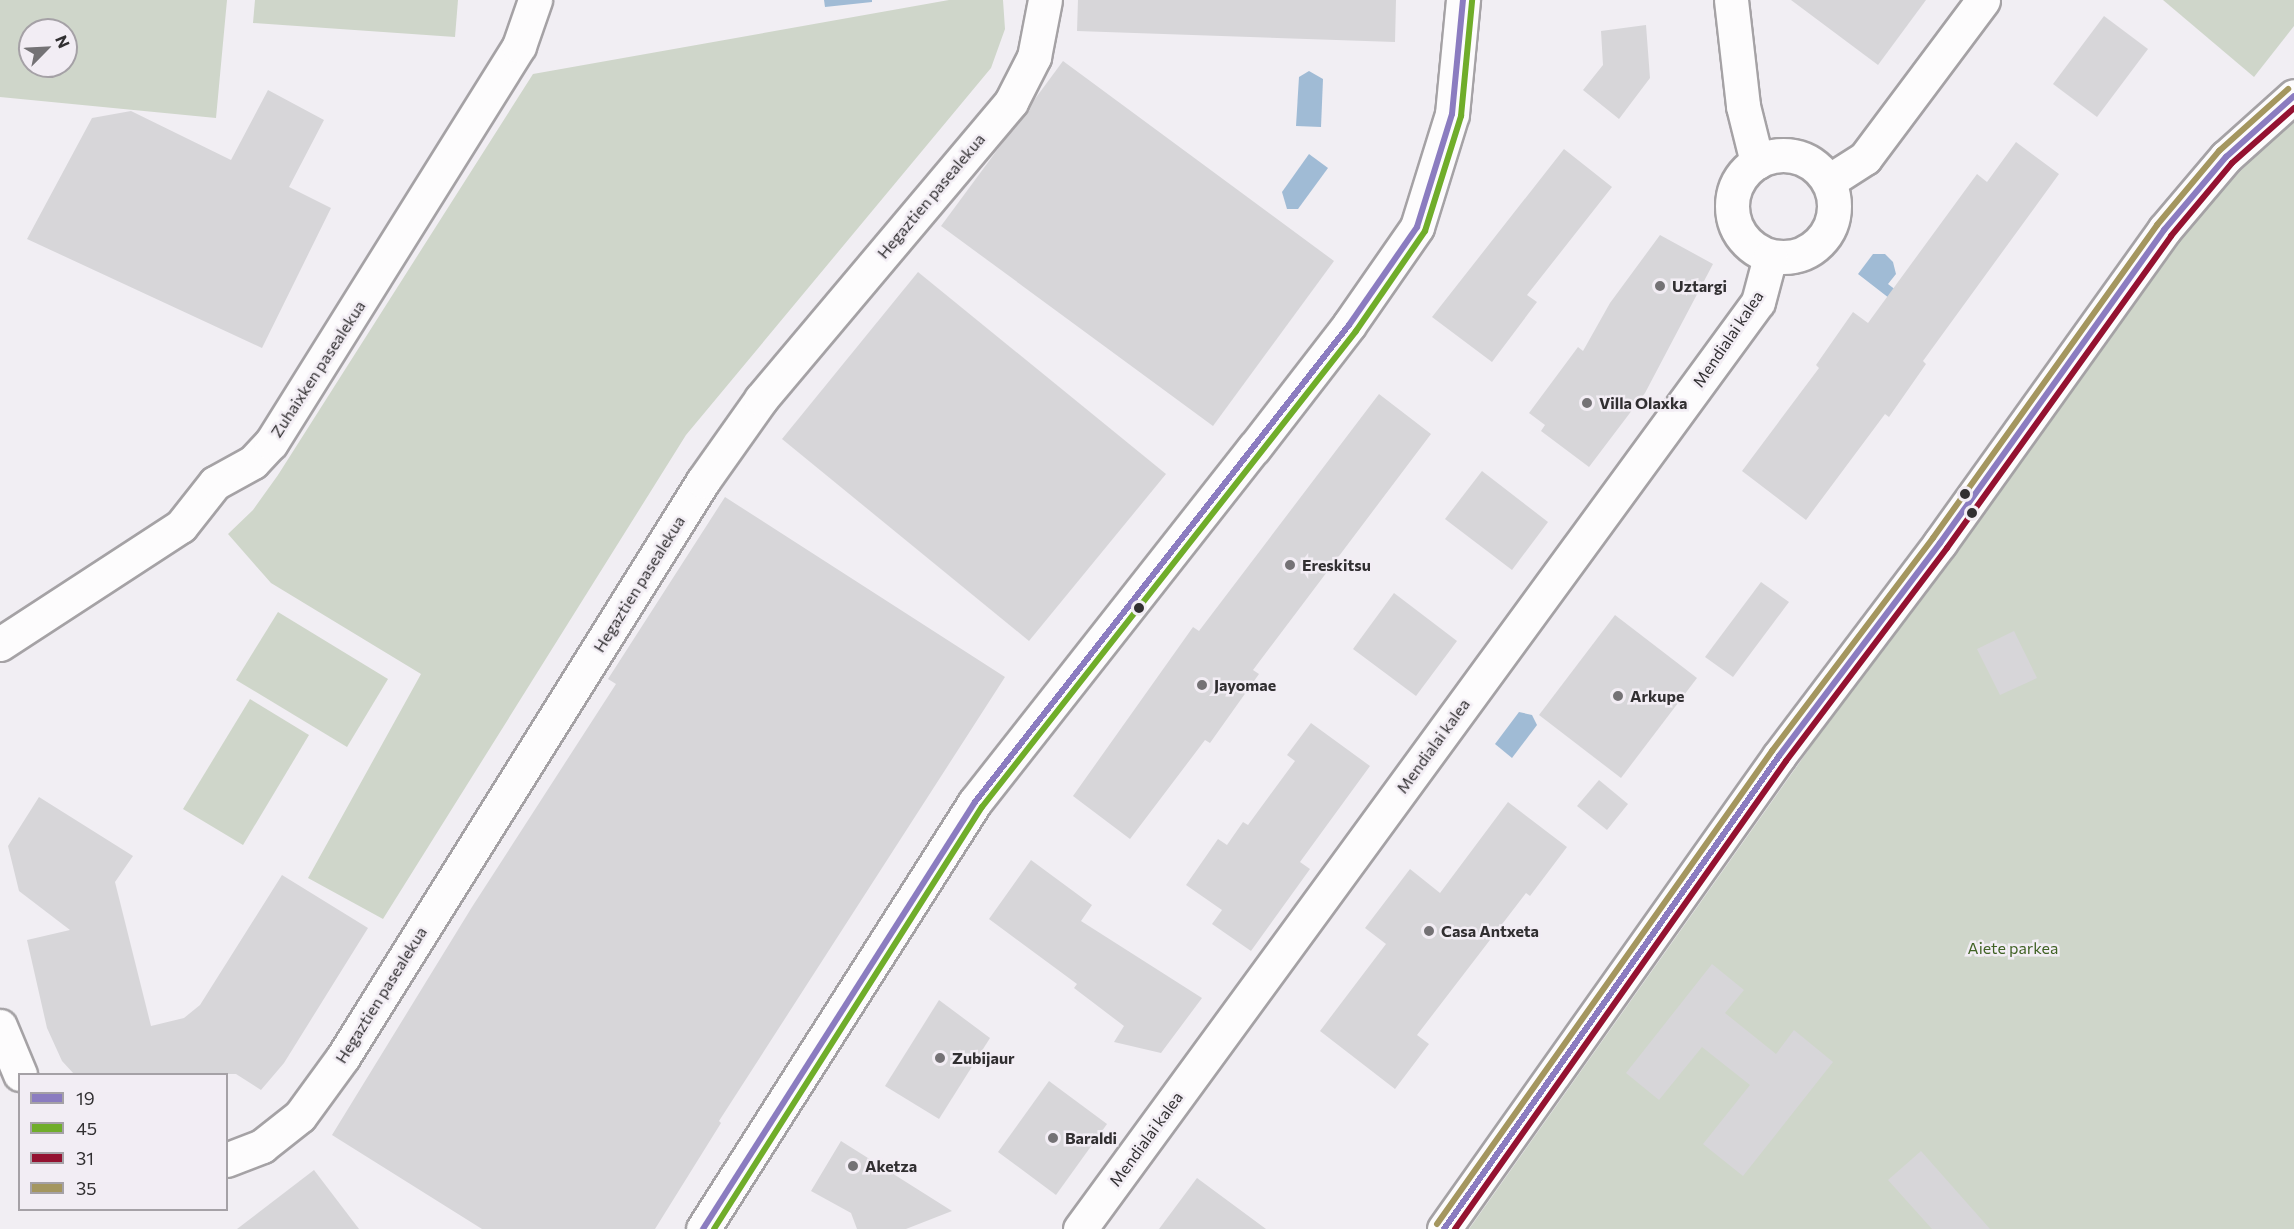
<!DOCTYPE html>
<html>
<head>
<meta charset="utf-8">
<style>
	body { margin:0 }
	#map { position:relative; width:2294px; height:1229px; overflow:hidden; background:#f1eef3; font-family:Commissioner,sans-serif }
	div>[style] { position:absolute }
	.green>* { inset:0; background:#cfd6ca }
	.water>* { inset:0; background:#a0bbd5 }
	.building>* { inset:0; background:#d7d6d9 }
	.roads { filter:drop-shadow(2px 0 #a5a2a5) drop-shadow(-2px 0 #a5a2a5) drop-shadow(0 2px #a5a2a5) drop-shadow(0 -2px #a5a2a5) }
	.street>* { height:33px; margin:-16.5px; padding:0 16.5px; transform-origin:16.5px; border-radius:16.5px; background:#fdfcfd }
	.street>.ring { margin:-16.5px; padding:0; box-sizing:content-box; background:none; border:33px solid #fdfcfd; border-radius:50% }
	.secondary>* { height:33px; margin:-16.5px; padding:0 16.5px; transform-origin:16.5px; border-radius:16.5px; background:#fdfcfd }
	.bus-1>* { height:6px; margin:-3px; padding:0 3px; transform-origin:3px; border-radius:3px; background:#8b7cc0 }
	.bus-2>* { height:6px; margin:-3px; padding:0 3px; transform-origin:3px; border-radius:3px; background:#70ad2a }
	.bus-3>* { height:6px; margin:-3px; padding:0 3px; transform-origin:3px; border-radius:3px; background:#941231 }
	.bus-4>* { height:6px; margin:-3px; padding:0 3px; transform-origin:3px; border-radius:3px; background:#a4965f }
	.dots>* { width:16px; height:16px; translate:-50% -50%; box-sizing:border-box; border:3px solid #f2edf4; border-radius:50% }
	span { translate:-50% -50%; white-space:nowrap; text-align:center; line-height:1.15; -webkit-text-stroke:5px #f2edf4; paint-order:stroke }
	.street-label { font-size:16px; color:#312f31 }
	.poi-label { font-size:16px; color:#312f31; font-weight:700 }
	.left { translate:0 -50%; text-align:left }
	.park-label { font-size:16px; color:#406224 }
	.legend { position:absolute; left:18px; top:1073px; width:210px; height:138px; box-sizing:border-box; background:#f2edf4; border:2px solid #a5a1a6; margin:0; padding:8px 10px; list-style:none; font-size:18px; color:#312f31 }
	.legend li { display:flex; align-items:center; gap:12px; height:30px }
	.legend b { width:30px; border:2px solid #a5a1a6 }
	.north { position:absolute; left:18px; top:18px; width:60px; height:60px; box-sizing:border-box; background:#f2edf4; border:2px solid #a5a1a6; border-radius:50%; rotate:66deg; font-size:16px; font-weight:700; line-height:24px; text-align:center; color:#312f31 }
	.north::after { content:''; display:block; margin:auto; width:21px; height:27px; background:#747275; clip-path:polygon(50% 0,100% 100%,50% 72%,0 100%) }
</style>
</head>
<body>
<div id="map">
	<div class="green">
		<div style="clip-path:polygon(evenodd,0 0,227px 0,216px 118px,0 97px,0 0,30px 30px,66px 30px,66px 66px,30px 66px,30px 30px)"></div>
		<div style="clip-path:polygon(255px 0,458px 0,455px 37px,253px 23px)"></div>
		<div style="clip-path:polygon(949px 0,1003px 0,1005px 29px,991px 68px,686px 435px,383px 919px,308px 878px,421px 674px,271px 583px,228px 534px,253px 510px,278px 475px,533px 74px)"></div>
		<div style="clip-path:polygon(2163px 0,2294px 0,2294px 26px,2254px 77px)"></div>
		<div style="clip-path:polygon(2294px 117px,2294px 1229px,1469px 1229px,2164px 248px)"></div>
		<div style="clip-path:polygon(278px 612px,388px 679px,347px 747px,236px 680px)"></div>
		<div style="clip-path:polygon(250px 699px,309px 735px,243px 845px,183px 809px)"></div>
	</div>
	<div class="water">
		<div style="clip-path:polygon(824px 0,872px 0,872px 2px,825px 7px)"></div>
		<div style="clip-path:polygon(1309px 71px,1323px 79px,1321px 127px,1296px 126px,1299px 77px)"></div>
		<div style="clip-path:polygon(1309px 154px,1328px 168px,1298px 209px,1287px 209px,1282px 192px)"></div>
		<div style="clip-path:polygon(1873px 254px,1885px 254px,1893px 262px,1896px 274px,1888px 284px,1914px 304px,1907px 312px,1858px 274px)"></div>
		<div style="clip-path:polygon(1519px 712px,1532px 715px,1537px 725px,1512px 758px,1495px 744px)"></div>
	</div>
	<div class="building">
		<div style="clip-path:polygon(1078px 0,1396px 0,1395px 42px,1077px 31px)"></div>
		<div style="clip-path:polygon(1791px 0,1926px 0,1878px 65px)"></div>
		<div style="clip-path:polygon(2104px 16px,2148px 49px,2097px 117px,2053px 84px)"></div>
		<div style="clip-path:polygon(1646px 25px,1650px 78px,1619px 119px,1583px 90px,1603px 65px,1601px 31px)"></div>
		<div style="clip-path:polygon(1063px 61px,1334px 261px,1213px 426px,941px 226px)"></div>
		<div style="clip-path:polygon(268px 90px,324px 120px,289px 187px,331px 208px,262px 348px,27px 239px,92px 118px,131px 111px,231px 160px)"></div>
		<div style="clip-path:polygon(2016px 142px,2059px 174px,1923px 361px,1926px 364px,1889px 417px,1885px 414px,1806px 520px,1742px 471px,1819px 368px,1816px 365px,1853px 312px,1868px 323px,1977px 174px,1987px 182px)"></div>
		<div style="clip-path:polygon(1564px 149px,1612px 187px,1527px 295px,1537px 302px,1492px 362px,1432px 317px)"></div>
		<div style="clip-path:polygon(1660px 235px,1713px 264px,1645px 393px,1589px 467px,1541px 431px,1545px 425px,1529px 413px,1578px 347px,1583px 351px,1610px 303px)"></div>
		<div style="clip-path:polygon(918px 272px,1166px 474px,1029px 641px,782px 439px)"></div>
		<div style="clip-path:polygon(1379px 394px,1431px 434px,1253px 670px,1259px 674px,1210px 743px,1205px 740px,1130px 839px,1073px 796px,1193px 627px,1199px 631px)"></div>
		<div style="clip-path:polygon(1482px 471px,1548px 522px,1512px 570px,1445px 519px)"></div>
		<div style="clip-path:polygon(725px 497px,1005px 677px,719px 1121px,721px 1123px,655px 1229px,482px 1229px,332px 1135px,472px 907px,616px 684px,608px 679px)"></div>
		<div style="clip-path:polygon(1761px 582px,1789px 602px,1733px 677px,1705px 657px)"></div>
		<div style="clip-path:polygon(1394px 593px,1457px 641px,1416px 696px,1353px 649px)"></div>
		<div style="clip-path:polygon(1615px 615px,1697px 678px,1621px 778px,1539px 715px)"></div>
		<div style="clip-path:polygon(2014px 631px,2037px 678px,2000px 695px,1977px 649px)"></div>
		<div style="clip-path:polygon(1311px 723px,1370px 766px,1300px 862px,1310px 869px,1251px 951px,1212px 924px,1222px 910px,1186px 885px,1218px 839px,1227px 845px,1243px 822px,1248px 825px,1295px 761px,1287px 755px)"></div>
		<div style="clip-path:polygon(1599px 780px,1628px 804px,1607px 830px,1577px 806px)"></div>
		<div style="clip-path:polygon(39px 797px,133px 856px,115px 882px,151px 1026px,184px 1018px,200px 1005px,282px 875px,368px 928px,284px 1063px,261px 1090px,236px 1074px,74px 1074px,62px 1061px,47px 1028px,27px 940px,70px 930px,19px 891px,8px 846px)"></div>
		<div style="clip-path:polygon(1508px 802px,1567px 847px,1530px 896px,1526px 893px,1417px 1035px,1429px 1044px,1395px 1089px,1320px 1031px,1386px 944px,1365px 928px,1410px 869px,1440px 893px)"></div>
		<div style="clip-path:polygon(1031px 860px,1092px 905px,1081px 921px,1202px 998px,1161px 1053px,1114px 1042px,1124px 1026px,1074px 988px,1077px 984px,989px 919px)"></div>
		<div style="clip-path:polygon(1712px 964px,1744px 990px,1725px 1013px,1776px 1054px,1794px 1030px,1833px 1062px,1743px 1176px,1703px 1144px,1750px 1085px,1702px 1047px,1659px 1100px,1626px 1073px)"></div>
		<div style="clip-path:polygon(939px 1000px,990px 1038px,939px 1119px,885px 1086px)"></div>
		<div style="clip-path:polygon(1049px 1081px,1107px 1124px,1056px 1195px,998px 1152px)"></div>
		<div style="clip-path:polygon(841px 1141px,952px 1211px,906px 1229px,857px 1229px,851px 1213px,811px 1191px)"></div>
		<div style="clip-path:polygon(1921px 1151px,1990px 1229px,1932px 1229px,1888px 1180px)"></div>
		<div style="clip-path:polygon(314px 1170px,359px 1229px,237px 1229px)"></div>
		<div style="clip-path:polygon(1197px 1178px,1266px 1229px,1159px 1229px)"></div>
	</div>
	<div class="roads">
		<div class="street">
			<div style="left:1731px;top:0;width:107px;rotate:83.5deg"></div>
			<div style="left:1743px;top:106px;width:58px;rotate:76deg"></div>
			<div class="ring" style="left:1732px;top:155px;width:69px;height:69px"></div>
			<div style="left:1829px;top:181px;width:43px;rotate:-32.6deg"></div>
			<div style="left:1865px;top:158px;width:197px;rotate:-53.2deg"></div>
			<div style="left:0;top:644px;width:216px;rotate:-33.1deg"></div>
			<div style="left:181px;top:526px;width:55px;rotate:-51.7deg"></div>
			<div style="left:215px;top:483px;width:43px;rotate:-28.9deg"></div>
			<div style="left:253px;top:462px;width:26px;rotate:-47deg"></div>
			<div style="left:271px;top:443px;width:468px;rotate:-58deg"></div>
			<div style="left:519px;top:46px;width:49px;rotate:-70.8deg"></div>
			<div style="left:0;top:1026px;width:52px;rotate:67.4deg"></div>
			<div style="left:226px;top:1160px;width:39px;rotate:-21deg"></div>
			<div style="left:262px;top:1146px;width:48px;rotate:-38.3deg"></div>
			<div style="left:300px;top:1116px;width:73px;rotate:-53.9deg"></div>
			<div style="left:343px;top:1057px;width:679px;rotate:-57.99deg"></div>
			<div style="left:703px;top:481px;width:100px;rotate:-54.7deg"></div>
			<div style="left:761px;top:399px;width:388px;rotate:-49.9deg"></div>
			<div style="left:1011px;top:102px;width:51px;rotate:-62.9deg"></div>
			<div style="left:1034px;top:57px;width:58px;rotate:-79.1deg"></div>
			<div style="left:703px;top:1229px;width:506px;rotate:-57.5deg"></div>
			<div style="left:975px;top:802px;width:451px;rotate:-51.8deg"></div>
			<div style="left:1254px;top:448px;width:155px;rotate:-52.3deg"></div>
			<div style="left:1349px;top:325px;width:119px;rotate:-55.2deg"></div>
			<div style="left:1417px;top:227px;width:118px;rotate:-72.8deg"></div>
			<div style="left:1452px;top:114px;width:115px;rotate:-84.5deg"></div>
			<div style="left:1080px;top:1229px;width:1148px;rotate:-53.82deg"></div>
			<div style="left:1758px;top:302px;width:47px;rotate:-75.1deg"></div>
		</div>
		<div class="secondary">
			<div style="left:1444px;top:1229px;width:580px;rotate:-54.69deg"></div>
			<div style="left:1779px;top:756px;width:267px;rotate:-52.9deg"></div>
			<div style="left:1940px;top:543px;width:385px;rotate:-54.4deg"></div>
			<div style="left:2164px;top:230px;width:96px;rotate:-49.7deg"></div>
			<div style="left:2226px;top:157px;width:91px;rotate:-41.9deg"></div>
		</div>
	</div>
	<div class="bus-1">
		<div style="left:703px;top:1229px;width:506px;rotate:-57.5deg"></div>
		<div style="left:975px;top:802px;width:606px;rotate:-51.9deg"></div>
		<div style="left:1349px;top:325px;width:119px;rotate:-55.2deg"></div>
		<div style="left:1417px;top:227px;width:118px;rotate:-72.8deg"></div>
		<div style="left:1452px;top:114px;width:115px;rotate:-84.5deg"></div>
		<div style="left:1444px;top:1229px;width:580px;rotate:-54.69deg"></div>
		<div style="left:1779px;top:756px;width:267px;rotate:-52.9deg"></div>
		<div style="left:1940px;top:543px;width:385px;rotate:-54.4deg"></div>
		<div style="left:2164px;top:230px;width:96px;rotate:-49.7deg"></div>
		<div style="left:2226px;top:157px;width:91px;rotate:-41.9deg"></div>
	</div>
	<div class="bus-2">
		<div style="left:714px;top:1229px;width:500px;rotate:-57.6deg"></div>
		<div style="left:982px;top:807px;width:605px;rotate:-51.84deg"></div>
		<div style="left:1356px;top:331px;width:121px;rotate:-55.4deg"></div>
		<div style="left:1425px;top:231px;width:121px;rotate:-72.6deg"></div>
		<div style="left:1461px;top:116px;width:116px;rotate:-84.5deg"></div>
	</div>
	<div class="bus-3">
		<div style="left:1455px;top:1229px;width:573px;rotate:-54.73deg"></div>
		<div style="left:1786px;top:761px;width:267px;rotate:-52.9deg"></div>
		<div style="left:1947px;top:548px;width:384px;rotate:-54.3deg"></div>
		<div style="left:2171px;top:236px;width:95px;rotate:-50.1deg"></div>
		<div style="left:2232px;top:163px;width:83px;rotate:-41.6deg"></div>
	</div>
	<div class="bus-4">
		<div style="left:1437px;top:1224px;width:580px;rotate:-54.69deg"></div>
		<div style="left:1772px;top:751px;width:267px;rotate:-52.9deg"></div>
		<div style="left:1933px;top:538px;width:385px;rotate:-54.4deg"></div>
		<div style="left:2157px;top:225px;width:97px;rotate:-50deg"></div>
		<div style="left:2219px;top:151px;width:93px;rotate:-41.9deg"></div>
	</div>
	<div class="dots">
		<div style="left:1660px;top:286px;background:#747275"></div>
		<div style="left:1587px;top:403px;background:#747275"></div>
		<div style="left:1965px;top:494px;background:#312f31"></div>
		<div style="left:1972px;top:513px;background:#312f31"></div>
		<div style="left:1290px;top:565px;background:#747275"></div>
		<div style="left:1139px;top:608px;background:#312f31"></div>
		<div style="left:1202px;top:685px;background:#747275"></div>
		<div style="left:1618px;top:696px;background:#747275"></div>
		<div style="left:1429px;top:931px;background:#747275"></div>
		<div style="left:940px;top:1058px;background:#747275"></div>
		<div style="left:1053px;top:1138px;background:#747275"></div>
		<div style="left:853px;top:1166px;background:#747275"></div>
	</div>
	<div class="street-label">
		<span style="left:931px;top:196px;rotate:-50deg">Hegaztien pasealekua</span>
		<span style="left:1728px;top:339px;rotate:-56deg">Mendialai kalea</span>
		<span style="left:318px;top:369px;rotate:-57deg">Zuhaixken pasealekua</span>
		<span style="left:639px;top:584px;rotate:-58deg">Hegaztien pasealekua</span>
		<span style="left:1433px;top:746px;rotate:-54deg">Mendialai kalea</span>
		<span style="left:381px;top:995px;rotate:-58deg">Hegaztien pasealekua</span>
		<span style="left:1146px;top:1139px;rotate:-54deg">Mendialai kalea</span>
	</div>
	<div class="poi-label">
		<span class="left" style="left:1672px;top:286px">Uztargi</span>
		<span class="left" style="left:1599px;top:403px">Villa Olaxka</span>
		<span class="left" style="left:1302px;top:565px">Ereskitsu</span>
		<span class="left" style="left:1214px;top:685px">Jayomae</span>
		<span class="left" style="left:1630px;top:696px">Arkupe</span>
		<span class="left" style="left:1441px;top:931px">Casa Antxeta</span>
		<span class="left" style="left:952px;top:1058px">Zubijaur</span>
		<span class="left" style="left:1065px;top:1138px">Baraldi</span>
		<span class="left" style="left:865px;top:1166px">Aketza</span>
	</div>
	<div class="park-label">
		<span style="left:2013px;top:948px">Aiete parkea</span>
	</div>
	<ul class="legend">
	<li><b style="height:8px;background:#8b7cc0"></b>19</li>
	<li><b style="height:8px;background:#70ad2a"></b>45</li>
	<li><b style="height:8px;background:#941231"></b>31</li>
	<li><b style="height:8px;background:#a4965f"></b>35</li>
	</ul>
	<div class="north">N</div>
</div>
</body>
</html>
